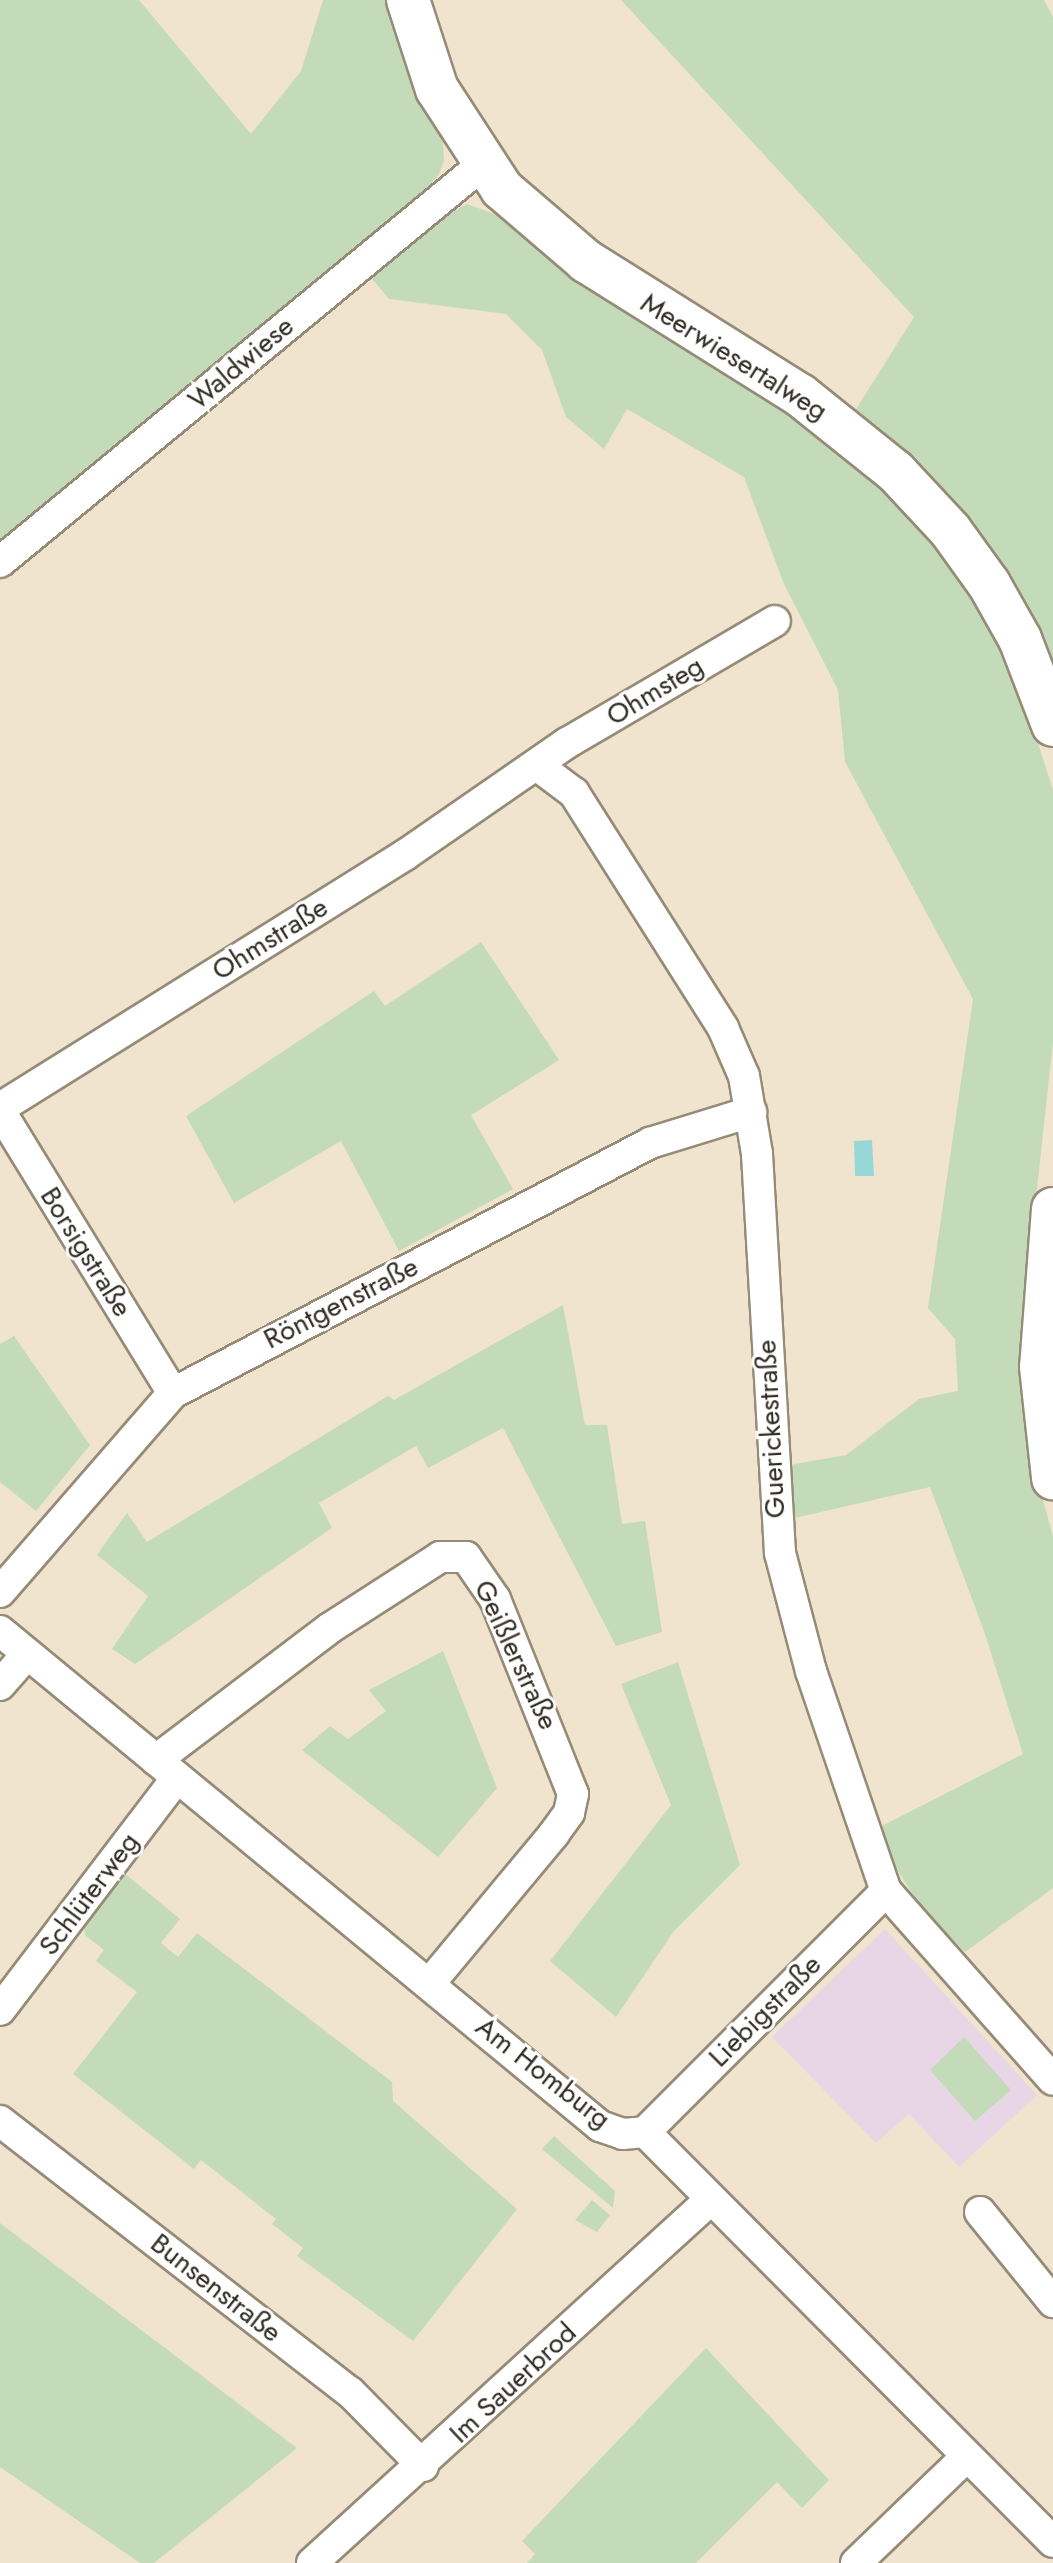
<!DOCTYPE html>
<html>
<head>
<meta charset="utf-8">
<style>
	body { margin:0 }
	#map { position:relative; width:1053px; height:2563px; overflow:hidden; background:#f0e4cf; font-family:Jost,sans-serif }
	div>[style] { position:absolute }
	.education>* { inset:0; background:#e8d5e5 }
	.green>* { inset:0; background:#c4dbba }
	.water>* { inset:0; background:#97d7d8 }
	.roads { filter:drop-shadow(2px 0 #958b77) drop-shadow(-2px 0 #958b77) drop-shadow(0 2px #958b77) drop-shadow(0 -2px #958b77) }
	.street>* { height:30px; margin:-15px; padding:0 15px; transform-origin:15px; border-radius:15px; background:#fff }
	.secondary>* { height:42px; margin:-21px; padding:0 21px; transform-origin:21px; border-radius:21px; background:#fff }
	span { translate:-50% -50%; white-space:nowrap; text-align:center; line-height:1.15; -webkit-text-stroke:6px #fff; paint-order:stroke }
	.street-label { font-size:28px; color:#312d25 }
</style>
</head>
<body>
<div id="map">
	<div class="education">
		<div style="clip-path:polygon(885px 1929px,1037px 2095px,959px 2167px,909px 2114px,876px 2143px,772px 2037px)"></div>
	</div>
	<div class="green">
		<div style="clip-path:polygon(0 0,139px 0,251px 134px,301px 71px,323px 0,387px 0,412px 78px,443px 142px,444px 161px,438px 176px,418px 197px,435px 221px,467px 204px,497px 215px,571px 278px,836px 444px,882px 482px,937px 542px,1001px 650px,1026px 705px,1053px 790px,1053px 1042px,1035px 1207px,1034px 1468px,1053px 1536px,1053px 1888px,965px 1952px,920px 1906px,893px 1863px,880px 1827px,1023px 1754px,984px 1631px,930px 1487px,786px 1520px,784px 1466px,846px 1455px,919px 1399px,958px 1391px,955px 1339px,928px 1308px,973px 999px,845px 762px,838px 690px,784px 584px,744px 477px,627px 409px,604px 449px,566px 417px,542px 350px,506px 314px,389px 299px,353px 256px,0 546px)"></div>
		<div style="clip-path:polygon(621px 0,1044px 0,1053px 17px,1053px 674px,853px 414px,914px 317px)"></div>
		<div style="clip-path:polygon(481px 942px,559px 1060px,471px 1115px,513px 1189px,399px 1251px,341px 1141px,234px 1203px,186px 1116px,374px 991px,385px 1006px)"></div>
		<div style="clip-path:polygon(563px 1305px,585px 1425px,607px 1425px,622px 1524px,645px 1521px,662px 1632px,616px 1646px,503px 1428px,428px 1468px,416px 1446px,319px 1503px,332px 1528px,135px 1664px,112px 1649px,148px 1596px,97px 1555px,127px 1513px,147px 1542px,388px 1396px,394px 1400px)"></div>
		<div style="clip-path:polygon(14px 1336px,90px 1445px,36px 1511px,0 1482px,0 1344px)"></div>
		<div style="clip-path:polygon(443px 1651px,497px 1788px,438px 1857px,302px 1750px,330px 1726px,348px 1739px,386px 1711px,369px 1690px)"></div>
		<div style="clip-path:polygon(678px 1662px,740px 1865px,674px 1931px,616px 2017px,550px 1961px,671px 1805px,621px 1684px)"></div>
		<div style="clip-path:polygon(123px 1872px,180px 1919px,161px 1943px,178px 1957px,197px 1933px,392px 2082px,393px 2101px,517px 2209px,413px 2341px,297px 2256px,303px 2248px,272px 2224px,276px 2219px,201px 2160px,194px 2169px,73px 2074px,137px 1992px,96px 1961px,104px 1950px,85px 1935px,84px 1923px)"></div>
		<div style="clip-path:polygon(964px 2037px,1011px 2090px,975px 2121px,930px 2070px)"></div>
		<div style="clip-path:polygon(554px 2136px,615px 2191px,613px 2208px,542px 2149px)"></div>
		<div style="clip-path:polygon(592px 2200px,610px 2215px,597px 2232px,575px 2220px)"></div>
		<div style="clip-path:polygon(0 2223px,297px 2448px,154px 2563px,140px 2563px,0 2467px)"></div>
		<div style="clip-path:polygon(706px 2348px,829px 2480px,802px 2508px,777px 2482px,696px 2563px,527px 2563px,535px 2554px,522px 2541px)"></div>
	</div>
	<div class="water">
		<div style="clip-path:polygon(872px 1140px,874px 1176px,855px 1176px,854px 1141px)"></div>
	</div>
	<div class="roads">
		<div class="street">
			<div style="left:0;top:562px;width:624px;rotate:-39.48deg"></div>
			<div style="left:538px;top:766px;width:45px;rotate:36.9deg"></div>
			<div style="left:574px;top:793px;width:278px;rotate:57.6deg"></div>
			<div style="left:723px;top:1028px;width:52px;rotate:66.4deg"></div>
			<div style="left:744px;top:1076px;width:79px;rotate:80.5deg"></div>
			<div style="left:757px;top:1154px;width:400px;rotate:86.7deg"></div>
			<div style="left:780px;top:1553px;width:122px;rotate:75.3deg"></div>
			<div style="left:811px;top:1671px;width:232px;rotate:71.2deg"></div>
			<div style="left:886px;top:1891px;width:252px;rotate:48.5deg"></div>
			<div style="left:0;top:1108px;width:478px;rotate:-32deg"></div>
			<div style="left:405px;top:855px;width:197px;rotate:-34.7deg"></div>
			<div style="left:567px;top:743px;width:241px;rotate:-30.4deg"></div>
			<div style="left:0;top:1111px;width:331px;rotate:58.5deg"></div>
			<div style="left:0;top:1592px;width:264px;rotate:-49deg"></div>
			<div style="left:173px;top:1393px;width:539px;rotate:-27.66deg"></div>
			<div style="left:650px;top:1143px;width:106px;rotate:-17.1deg"></div>
			<div style="left:0;top:1631px;width:778px;rotate:39.52deg"></div>
			<div style="left:600px;top:2126px;width:24px;rotate:19deg"></div>
			<div style="left:623px;top:2134px;width:22px;rotate:-5deg"></div>
			<div style="left:645px;top:2132px;width:578px;rotate:45.14deg"></div>
			<div style="left:0;top:1685px;width:41px;rotate:-48.9deg"></div>
			<div style="left:156px;top:1760px;width:218px;rotate:-37.2deg"></div>
			<div style="left:330px;top:1628px;width:131px;rotate:-32.8deg"></div>
			<div style="left:440px;top:1557px;width:26px"></div>
			<div style="left:466px;top:1557px;width:51px;rotate:55.4deg"></div>
			<div style="left:495px;top:1599px;width:210px;rotate:68.2deg"></div>
			<div style="left:573px;top:1794px;width:19px;rotate:102deg"></div>
			<div style="left:569px;top:1813px;width:26px;rotate:126deg"></div>
			<div style="left:554px;top:1834px;width:194px;rotate:129.8deg"></div>
			<div style="left:0;top:2010px;width:292px;rotate:-52.7deg"></div>
			<div style="left:0;top:2121px;width:443px;rotate:37.8deg"></div>
			<div style="left:350px;top:2392px;width:104px;rotate:45.4deg"></div>
			<div style="left:645px;top:2132px;width:341px;rotate:-45deg"></div>
			<div style="left:980px;top:2212px;width:116px;rotate:51deg"></div>
			<div style="left:312px;top:2563px;width:540px;rotate:-42.37deg"></div>
			<div style="left:856px;top:2563px;width:153px;rotate:-43.9deg"></div>
		</div>
		<div class="secondary">
			<div style="left:408px;top:0;width:94px;rotate:72deg"></div>
			<div style="left:437px;top:89px;width:119px;rotate:57deg"></div>
			<div style="left:502px;top:189px;width:111px;rotate:40.6deg"></div>
			<div style="left:586px;top:261px;width:252px;rotate:32.1deg"></div>
			<div style="left:800px;top:395px;width:122px;rotate:38.7deg"></div>
			<div style="left:895px;top:471px;width:81px;rotate:47deg"></div>
			<div style="left:950px;top:530px;width:67px;rotate:54.2deg"></div>
			<div style="left:989px;top:584px;width:63px;rotate:60.6deg"></div>
			<div style="left:1020px;top:639px;width:92px;rotate:69deg"></div>
			<div style="left:1053px;top:1209px;width:158px;rotate:94.3deg"></div>
			<div style="left:1041px;top:1367px;width:112px;rotate:83.8deg"></div>
		</div>
	</div>
	<div class="street-label">
		<span style="left:734px;top:357px;rotate:32deg">Meerwiesertalweg</span>
		<span style="left:241px;top:363px;rotate:-40deg">Waldwiese</span>
		<span style="left:655px;top:691px;rotate:-31deg">Ohmsteg</span>
		<span style="left:270px;top:939px;rotate:-32deg">Ohmstraße</span>
		<span style="left:86px;top:1252px;rotate:58deg">Borsigstraße</span>
		<span style="left:341px;top:1303px;rotate:-27deg">Röntgenstraße</span>
		<span style="left:771px;top:1429px;rotate:-93deg">Guerickestraße</span>
		<span style="left:516px;top:1655px;rotate:65deg">Geißlerstraße</span>
		<span style="left:89px;top:1894px;rotate:-53deg">Schlüterweg</span>
		<span style="left:765px;top:2011px;rotate:-45deg">Liebigstraße</span>
		<span style="left:543px;top:2073px;rotate:38deg">Am Homburg</span>
		<span style="left:216px;top:2288px;rotate:38deg">Bunsenstraße</span>
		<span style="left:513px;top:2383px;rotate:-43deg">Im Sauerbrod</span>
	</div>
</div>
</body>
</html>
